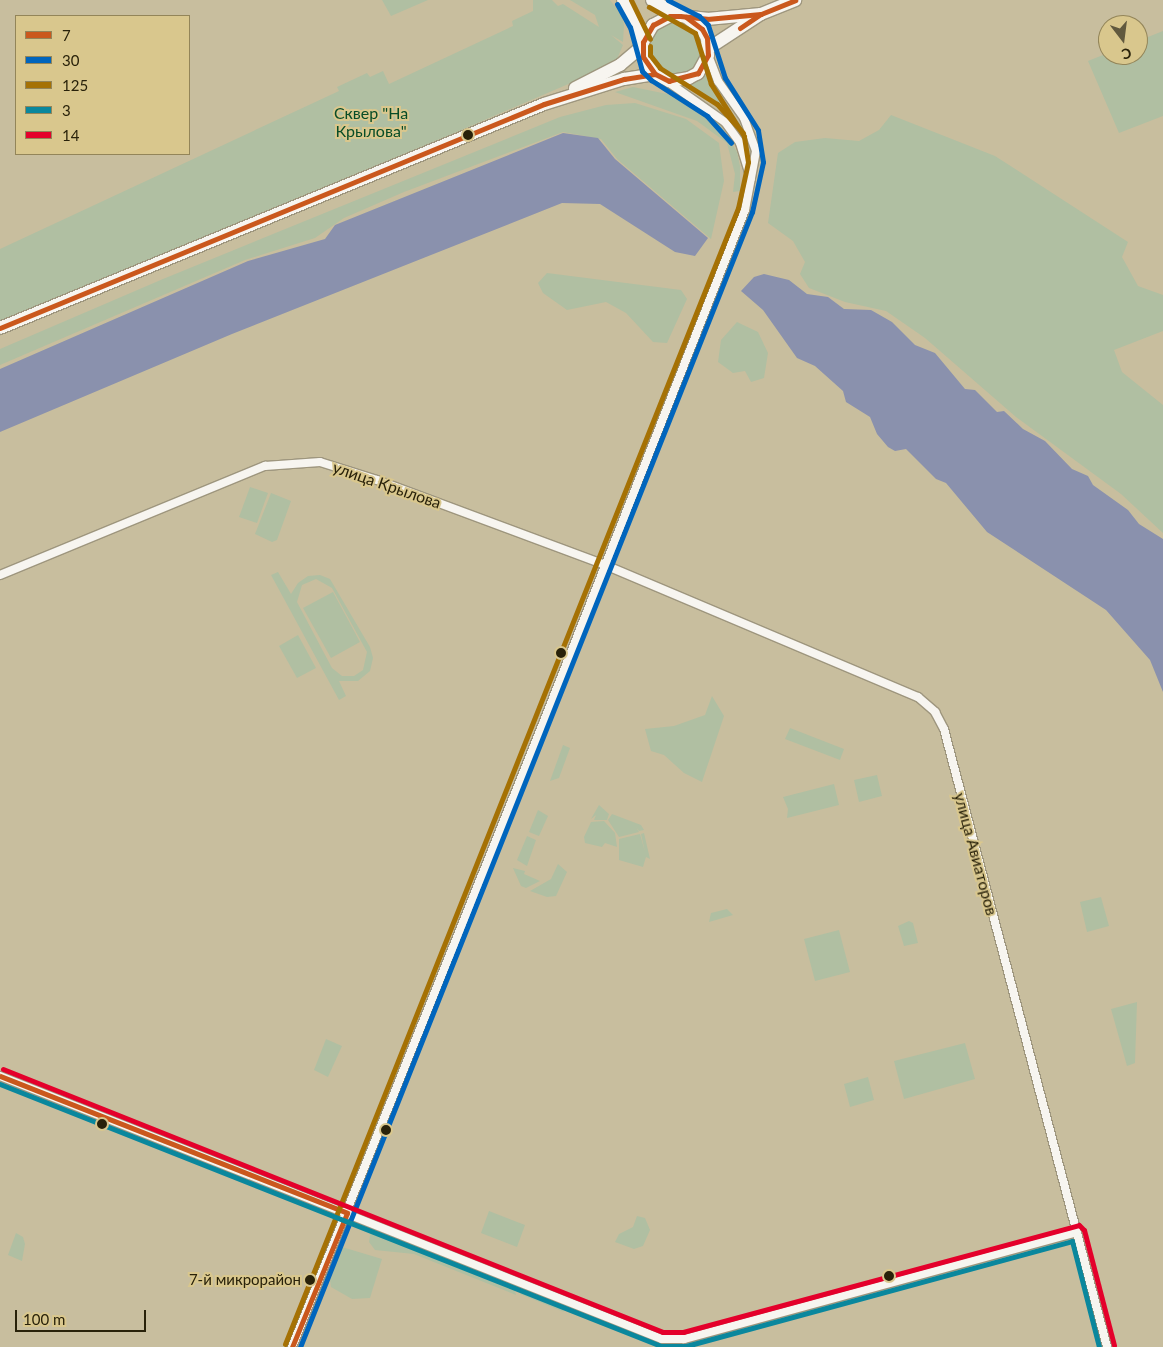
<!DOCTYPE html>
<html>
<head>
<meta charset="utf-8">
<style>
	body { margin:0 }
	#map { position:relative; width:1163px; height:1347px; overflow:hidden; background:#c8be9e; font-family:Lato,sans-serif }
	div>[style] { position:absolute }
	.green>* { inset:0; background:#b0bfa2 }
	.round { border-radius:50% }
	.water>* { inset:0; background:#8a91ad }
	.roads { filter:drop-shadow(1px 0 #9e967e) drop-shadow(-1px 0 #9e967e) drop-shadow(0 1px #9e967e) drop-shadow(0 -1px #9e967e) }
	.minor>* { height:8px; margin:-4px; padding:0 4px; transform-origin:4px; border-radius:4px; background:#f7f5f0 }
	.primary>* { height:12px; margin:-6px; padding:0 6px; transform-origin:6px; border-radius:6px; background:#f7f5f0 }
	.bus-1>* { height:5px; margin:-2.5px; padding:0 2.5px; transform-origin:2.5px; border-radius:2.5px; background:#ca581d }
	.bus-2>* { height:5px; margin:-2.5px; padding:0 2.5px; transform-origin:2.5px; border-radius:2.5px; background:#0065bd }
	.bus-3>* { height:5px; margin:-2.5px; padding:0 2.5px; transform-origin:2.5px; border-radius:2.5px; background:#a57104 }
	.bus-4>* { height:5px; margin:-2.5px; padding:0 2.5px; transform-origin:2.5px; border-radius:2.5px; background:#0a879d }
	.bus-5>* { height:5px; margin:-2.5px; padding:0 2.5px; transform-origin:2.5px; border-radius:2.5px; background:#e4002b }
	.dots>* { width:14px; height:14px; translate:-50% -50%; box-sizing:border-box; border:2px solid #d9c78d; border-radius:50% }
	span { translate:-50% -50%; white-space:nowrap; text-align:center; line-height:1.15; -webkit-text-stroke:4px #d9c78d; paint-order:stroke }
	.bus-label { font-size:15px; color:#29220a }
	.right { translate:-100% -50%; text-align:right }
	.park-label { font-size:16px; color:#084c27 }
	.street-label { font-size:16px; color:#29220a }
	.legend { position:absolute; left:15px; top:15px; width:175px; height:140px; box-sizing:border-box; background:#d9c78d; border:1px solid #938559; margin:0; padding:6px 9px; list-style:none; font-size:15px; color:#29220a }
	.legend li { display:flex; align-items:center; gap:10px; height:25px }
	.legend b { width:25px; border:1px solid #938559 }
	.north { position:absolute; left:1098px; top:15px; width:50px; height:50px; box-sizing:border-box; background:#d9c78d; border:1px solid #938559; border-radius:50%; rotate:165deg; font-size:14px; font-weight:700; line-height:20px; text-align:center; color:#29220a }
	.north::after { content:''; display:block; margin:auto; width:18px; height:22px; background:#61593e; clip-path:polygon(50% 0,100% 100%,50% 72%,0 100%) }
	.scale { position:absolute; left:15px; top:1310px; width:131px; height:22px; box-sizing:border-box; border:2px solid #29220a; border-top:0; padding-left:6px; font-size:15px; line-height:18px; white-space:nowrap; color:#29220a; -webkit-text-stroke:4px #d9c78d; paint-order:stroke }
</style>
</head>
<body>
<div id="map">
	<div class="green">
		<div style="clip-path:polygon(382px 0,428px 0,391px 16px)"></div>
		<div style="clip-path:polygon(533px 0,552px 0,558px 6px,563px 4px,599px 27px,595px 15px,570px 0,610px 0,622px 16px,624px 25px,623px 42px,611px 35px,623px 45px,617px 59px,608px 67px,459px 131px,0 321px,0 249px,339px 91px,337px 87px,367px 73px,370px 77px,383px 71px,389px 84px,513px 26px,512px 21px,533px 11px)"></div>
		<div class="round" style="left:650px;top:22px;width:52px;height:52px"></div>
		<div style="clip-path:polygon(1163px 31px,1163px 116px,1119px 133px,1088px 61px,1108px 53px,1138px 55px,1138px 41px)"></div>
		<div style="clip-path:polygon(708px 73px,711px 83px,743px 128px,750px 152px,748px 153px,730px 116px,690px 86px)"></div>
		<div style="clip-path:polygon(633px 87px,672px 95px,704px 111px,719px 123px,737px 152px,740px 166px,740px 191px,733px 192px,735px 174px,727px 143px,697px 121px,615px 92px)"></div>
		<div style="clip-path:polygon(635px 103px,686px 119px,719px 143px,724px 181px,711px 239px,617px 159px,601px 139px,563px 132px,404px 192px,344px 218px,315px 238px,245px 260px,0 365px,0 349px,163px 279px,560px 117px,606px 105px)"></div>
		<div style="clip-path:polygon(891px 115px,995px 156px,1128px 242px,1122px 257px,1138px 286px,1163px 295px,1163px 331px,1114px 350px,1122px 372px,1163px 405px,1163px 533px,1121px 494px,1016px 417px,925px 338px,886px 311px,845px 302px,809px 288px,800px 274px,805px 262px,793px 241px,768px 223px,778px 153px,795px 142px,825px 138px,859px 141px,879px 130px)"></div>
		<div style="clip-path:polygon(547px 273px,681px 290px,687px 299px,667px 343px,653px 342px,626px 313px,606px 302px,567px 310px,543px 293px,538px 283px)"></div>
		<div style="clip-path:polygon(737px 322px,758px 332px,768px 353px,764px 378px,751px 382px,745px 371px,733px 373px,718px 362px,721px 340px)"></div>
		<div style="clip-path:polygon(250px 487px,268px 493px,257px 523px,239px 517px)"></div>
		<div style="clip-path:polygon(271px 493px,291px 501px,277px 540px,272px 542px,255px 534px)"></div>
		<div style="clip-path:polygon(evenodd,278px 572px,291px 594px,298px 583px,308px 576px,320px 575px,330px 579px,370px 647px,373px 658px,370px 671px,358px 681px,339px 681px,346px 696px,339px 700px,271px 575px,278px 572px,316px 579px,332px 588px,367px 652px,363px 670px,354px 676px,342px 676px,332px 668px,297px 602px,302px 585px,316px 579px)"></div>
		<div style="clip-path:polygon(333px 592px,360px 642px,331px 658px,303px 608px)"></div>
		<div style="clip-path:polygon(298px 635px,316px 668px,297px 678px,279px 646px)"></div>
		<div style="clip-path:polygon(712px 696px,724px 716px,702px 782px,684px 773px,664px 755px,651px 751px,645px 729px,674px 726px,705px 715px)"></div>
		<div style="clip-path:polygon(790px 728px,844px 749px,840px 760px,785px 739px)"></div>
		<div style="clip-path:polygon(563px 745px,570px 748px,559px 778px,550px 781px)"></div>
		<div style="clip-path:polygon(877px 775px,882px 796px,859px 802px,854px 780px)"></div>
		<div style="clip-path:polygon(834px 784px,839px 805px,787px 818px,788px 809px,783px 797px)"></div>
		<div style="clip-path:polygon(599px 805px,609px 814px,607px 820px,594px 820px,596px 815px,591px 819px)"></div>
		<div style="clip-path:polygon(538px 810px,548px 816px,539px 836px,529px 832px)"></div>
		<div style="clip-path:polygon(612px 814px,641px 825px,644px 830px,639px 831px,636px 827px,639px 832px,619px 837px,608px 820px)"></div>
		<div style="clip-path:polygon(604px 821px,615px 833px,617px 847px,605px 843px,602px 847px,585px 843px,584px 837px,591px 822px)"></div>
		<div style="clip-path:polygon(644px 833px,650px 859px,646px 857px,643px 867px,619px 860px,619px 839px,640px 834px,645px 852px,641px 834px)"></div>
		<div style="clip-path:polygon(527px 836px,536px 840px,527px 866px,517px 860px)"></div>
		<div style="clip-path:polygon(558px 864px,567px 872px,556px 896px,547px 897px,530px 891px,551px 879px)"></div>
		<div style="clip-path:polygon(513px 868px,525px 871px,524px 874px,540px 881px,526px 888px,521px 886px)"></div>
		<div style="clip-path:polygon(1101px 897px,1109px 926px,1087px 932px,1080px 902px)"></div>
		<div style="clip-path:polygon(727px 909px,733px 915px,709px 922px,711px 913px)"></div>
		<div style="clip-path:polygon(909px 921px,913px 923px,918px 943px,904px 946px,898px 926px)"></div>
		<div style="clip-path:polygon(839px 930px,850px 972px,815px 981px,804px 939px)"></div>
		<div style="clip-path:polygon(1137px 1002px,1135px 1063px,1127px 1066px,1111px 1009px)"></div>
		<div style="clip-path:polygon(326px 1039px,342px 1046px,328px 1077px,314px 1070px)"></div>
		<div style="clip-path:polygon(965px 1043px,975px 1079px,904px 1099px,894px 1061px)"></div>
		<div style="clip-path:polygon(868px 1077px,874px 1100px,850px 1107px,844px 1084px)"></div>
		<div style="clip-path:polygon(489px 1211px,525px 1225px,517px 1247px,481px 1233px)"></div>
		<div style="clip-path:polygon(637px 1216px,645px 1218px,650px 1230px,643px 1246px,634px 1249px,615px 1242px,619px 1234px,633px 1227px)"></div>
		<div style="clip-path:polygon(371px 1229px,514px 1288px,516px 1295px,414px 1254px,375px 1250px,369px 1242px)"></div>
		<div style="clip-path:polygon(16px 1233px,23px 1237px,25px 1244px,22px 1261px,8px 1255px)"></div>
		<div style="clip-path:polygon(342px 1247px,382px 1259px,370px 1298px,352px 1299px,331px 1287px,330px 1280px)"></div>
		<div style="clip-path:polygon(522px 1292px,560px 1305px,564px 1312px,520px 1294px)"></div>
	</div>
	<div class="water">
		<div style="clip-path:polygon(563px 133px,598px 138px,615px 159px,708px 238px,695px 256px,675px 252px,600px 204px,562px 203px,232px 334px,0 432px,0 369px,248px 261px,325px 239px,335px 225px)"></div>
		<div style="clip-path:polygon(764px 274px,789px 280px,807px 294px,828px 297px,844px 309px,871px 310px,892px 322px,915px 345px,935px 353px,965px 389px,975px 390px,997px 412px,1004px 411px,1023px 429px,1045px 441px,1072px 469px,1088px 476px,1093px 485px,1128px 510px,1139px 524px,1163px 539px,1163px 692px,1150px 660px,1106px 610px,987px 532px,946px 483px,936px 479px,906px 449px,895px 451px,888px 447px,877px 434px,870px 417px,846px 402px,843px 391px,815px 366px,797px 358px,763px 310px,741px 291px,754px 277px)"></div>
	</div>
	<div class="roads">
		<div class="minor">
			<div style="left:668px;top:82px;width:70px;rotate:35.1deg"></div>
			<div style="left:725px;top:122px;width:26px;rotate:54deg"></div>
			<div style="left:740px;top:143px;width:37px;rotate:73deg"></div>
			<div style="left:0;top:575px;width:287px;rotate:-22.4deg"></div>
			<div style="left:265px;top:466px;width:55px;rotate:-4.2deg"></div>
			<div style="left:320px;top:462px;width:60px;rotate:17.5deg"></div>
			<div style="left:377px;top:480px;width:243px;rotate:20.4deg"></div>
			<div style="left:605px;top:565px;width:340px;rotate:22.9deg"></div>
			<div style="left:918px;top:697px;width:23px;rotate:41deg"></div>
			<div style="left:935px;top:712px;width:19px;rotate:62deg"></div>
			<div style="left:944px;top:729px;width:639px;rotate:75.22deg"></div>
			<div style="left:0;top:1076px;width:712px;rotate:21.67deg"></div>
			<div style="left:662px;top:1339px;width:22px"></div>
			<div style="left:684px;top:1339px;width:407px;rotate:-15.2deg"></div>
			<div style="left:292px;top:1347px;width:675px;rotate:-68.07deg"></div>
			<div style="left:544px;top:721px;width:549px;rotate:-68.53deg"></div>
			<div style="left:745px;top:210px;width:60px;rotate:-79.4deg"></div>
			<div style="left:756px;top:151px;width:35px;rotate:-110deg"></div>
			<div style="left:744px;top:118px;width:45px;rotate:-125.1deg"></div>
			<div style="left:718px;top:81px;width:28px;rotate:-111deg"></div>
		</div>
		<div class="primary">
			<div style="left:623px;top:0;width:47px;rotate:64.5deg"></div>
			<div style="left:652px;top:0;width:32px;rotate:30deg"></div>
			<div style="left:686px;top:17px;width:20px;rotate:37deg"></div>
			<div style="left:702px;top:29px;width:10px;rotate:61deg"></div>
			<div style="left:707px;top:38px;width:17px;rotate:87deg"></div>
			<div style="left:708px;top:55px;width:21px;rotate:119deg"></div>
			<div style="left:698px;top:73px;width:10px;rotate:151deg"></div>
			<div style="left:689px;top:78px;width:20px;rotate:171deg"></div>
			<div style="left:669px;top:81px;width:16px;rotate:-153deg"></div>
			<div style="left:655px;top:74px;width:21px;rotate:-125deg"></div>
			<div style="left:643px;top:57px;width:15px;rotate:-90deg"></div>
			<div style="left:643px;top:42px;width:20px;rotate:-60deg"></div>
			<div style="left:653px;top:25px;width:19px;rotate:-28deg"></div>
			<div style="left:670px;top:16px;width:10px"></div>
			<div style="left:680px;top:16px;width:27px;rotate:6deg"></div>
			<div style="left:707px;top:19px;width:54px;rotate:-5.3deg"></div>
			<div style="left:709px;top:48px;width:62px;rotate:-33.2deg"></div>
			<div style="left:761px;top:14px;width:37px;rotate:-22deg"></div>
			<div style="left:575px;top:88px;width:51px;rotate:-27.1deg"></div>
			<div style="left:620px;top:65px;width:30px;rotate:-40deg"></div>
			<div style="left:0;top:328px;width:588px;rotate:-22.38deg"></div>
			<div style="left:544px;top:104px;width:84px;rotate:-17.4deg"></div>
			<div style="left:624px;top:79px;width:31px;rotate:-9deg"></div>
		</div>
	</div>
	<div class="bus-1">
		<div style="left:686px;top:17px;width:20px;rotate:37deg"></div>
		<div style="left:702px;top:29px;width:10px;rotate:61deg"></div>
		<div style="left:707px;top:38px;width:17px;rotate:87deg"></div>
		<div style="left:708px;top:55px;width:21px;rotate:119deg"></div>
		<div style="left:698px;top:73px;width:30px;rotate:165deg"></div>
		<div style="left:669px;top:81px;width:16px;rotate:-153deg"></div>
		<div style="left:655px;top:74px;width:21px;rotate:-125deg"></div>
		<div style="left:643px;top:57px;width:15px;rotate:-90deg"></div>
		<div style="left:643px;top:42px;width:20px;rotate:-60deg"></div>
		<div style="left:653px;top:25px;width:19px;rotate:-28deg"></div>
		<div style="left:670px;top:16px;width:10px"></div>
		<div style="left:680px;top:16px;width:27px;rotate:6deg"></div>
		<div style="left:707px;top:19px;width:54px;rotate:-5.3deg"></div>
		<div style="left:740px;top:28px;width:25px;rotate:-34deg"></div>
		<div style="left:761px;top:14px;width:37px;rotate:-22deg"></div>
		<div style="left:0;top:328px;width:588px;rotate:-22.38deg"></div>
		<div style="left:544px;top:104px;width:84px;rotate:-17.4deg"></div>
		<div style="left:624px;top:79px;width:31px;rotate:-9deg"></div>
		<div style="left:0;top:1076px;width:373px;rotate:21.5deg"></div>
		<div style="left:347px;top:1213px;width:145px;rotate:112.3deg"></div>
	</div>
	<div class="bus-2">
		<div style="left:617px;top:4px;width:26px;rotate:61deg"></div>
		<div style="left:630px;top:27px;width:46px;rotate:74.7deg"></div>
		<div style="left:642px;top:71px;width:13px;rotate:45deg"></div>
		<div style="left:651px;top:80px;width:67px;rotate:32.7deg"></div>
		<div style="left:707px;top:116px;width:36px;rotate:48deg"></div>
		<div style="left:300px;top:1347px;width:1222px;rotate:-68.29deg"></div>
		<div style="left:752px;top:212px;width:51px;rotate:-77.6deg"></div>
		<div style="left:763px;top:162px;width:32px;rotate:-99deg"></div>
		<div style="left:758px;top:130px;width:62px;rotate:-122.4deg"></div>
		<div style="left:725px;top:78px;width:56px;rotate:-107.8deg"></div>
		<div style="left:708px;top:25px;width:13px;rotate:-135deg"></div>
		<div style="left:699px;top:16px;width:35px;rotate:-153deg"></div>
	</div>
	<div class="bus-3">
		<div style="left:631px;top:0;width:43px;rotate:64deg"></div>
		<div style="left:650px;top:46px;width:9px;rotate:90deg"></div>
		<div style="left:650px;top:55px;width:16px;rotate:52deg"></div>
		<div style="left:660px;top:68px;width:67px;rotate:32.3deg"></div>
		<div style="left:717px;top:104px;width:39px;rotate:48deg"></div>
		<div style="left:285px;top:1344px;width:1223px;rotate:-68.26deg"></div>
		<div style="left:738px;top:208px;width:47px;rotate:-77.7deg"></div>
		<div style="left:748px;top:162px;width:26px;rotate:-99deg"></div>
		<div style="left:744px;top:136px;width:62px;rotate:-122.4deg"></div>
		<div style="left:711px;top:84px;width:53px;rotate:-107.4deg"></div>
		<div style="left:695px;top:33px;width:53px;rotate:-150.5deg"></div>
	</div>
	<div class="bus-4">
		<div style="left:0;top:1084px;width:711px;rotate:21.62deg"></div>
		<div style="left:661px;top:1346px;width:25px"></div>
		<div style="left:686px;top:1346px;width:400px;rotate:-15.2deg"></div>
		<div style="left:1072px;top:1241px;width:109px;rotate:75.7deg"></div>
	</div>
	<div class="bus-5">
		<div style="left:3px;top:1069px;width:710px;rotate:21.73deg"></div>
		<div style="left:663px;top:1332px;width:20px"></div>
		<div style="left:683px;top:1332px;width:410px;rotate:-15.1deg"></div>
		<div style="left:1079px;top:1225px;width:7px;rotate:45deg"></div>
		<div style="left:1084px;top:1230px;width:119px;rotate:75.4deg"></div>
	</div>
	<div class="dots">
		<div style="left:468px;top:135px;background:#29220a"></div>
		<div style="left:561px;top:653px;background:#29220a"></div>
		<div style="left:102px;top:1124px;background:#29220a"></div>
		<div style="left:386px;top:1130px;background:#29220a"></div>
		<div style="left:889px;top:1276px;background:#29220a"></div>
		<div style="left:310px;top:1280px;background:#29220a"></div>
	</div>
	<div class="bus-label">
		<span class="right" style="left:301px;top:1280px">7-й микрорайон</span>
	</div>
	<div class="park-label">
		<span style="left:371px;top:122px">Сквер "На<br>Крылова"</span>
	</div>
	<div class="street-label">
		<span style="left:387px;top:485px;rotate:19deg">улица Крылова</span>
		<span style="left:976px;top:854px;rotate:75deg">улица Авиаторов</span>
	</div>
	<ul class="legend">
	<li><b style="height:6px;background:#ca581d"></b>7</li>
	<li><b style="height:6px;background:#0065bd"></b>30</li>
	<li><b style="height:6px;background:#a57104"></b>125</li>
	<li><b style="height:6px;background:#0a879d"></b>3</li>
	<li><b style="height:6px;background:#e4002b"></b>14</li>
	</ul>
	<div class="north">С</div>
	<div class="scale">100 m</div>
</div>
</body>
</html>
